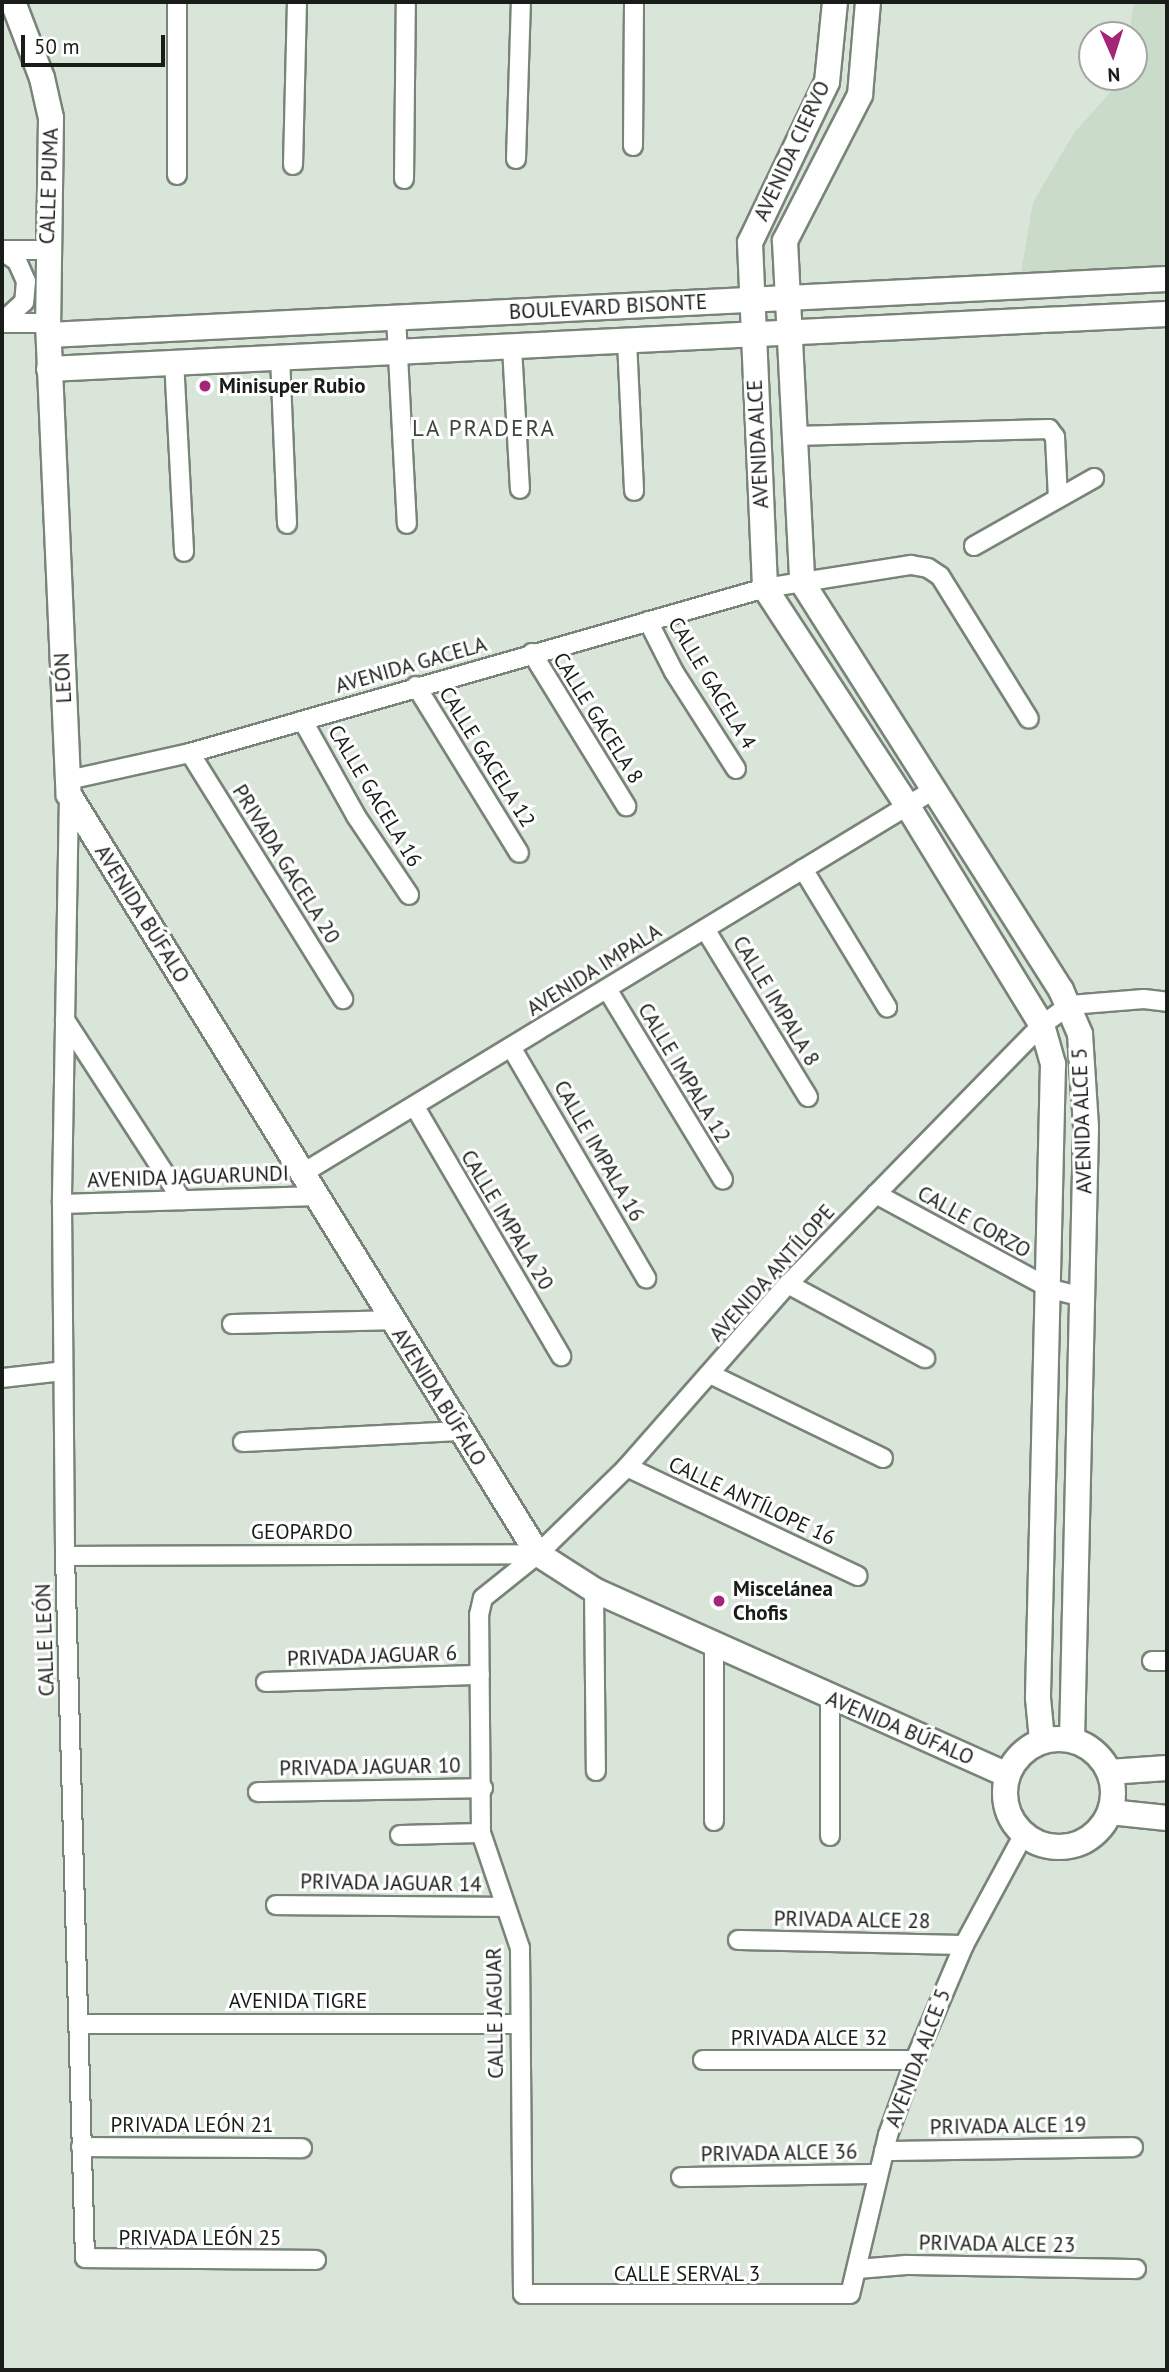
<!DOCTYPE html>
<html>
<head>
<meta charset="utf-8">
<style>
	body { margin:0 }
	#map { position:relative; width:1169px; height:2372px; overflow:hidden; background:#d9e5d8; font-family:"PT Sans",sans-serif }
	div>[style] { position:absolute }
	.built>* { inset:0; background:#cadbc9 }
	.roads { filter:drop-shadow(2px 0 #798478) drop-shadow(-2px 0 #798478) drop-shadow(0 2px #798478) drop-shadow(0 -2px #798478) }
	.street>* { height:18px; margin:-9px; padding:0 9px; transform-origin:9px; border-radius:9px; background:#fff }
	.secondary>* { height:24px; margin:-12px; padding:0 12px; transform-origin:12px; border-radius:12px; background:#fff }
	.secondary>.ring { margin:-12px; padding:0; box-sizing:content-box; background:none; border:24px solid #fff; border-radius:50% }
	.dots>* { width:19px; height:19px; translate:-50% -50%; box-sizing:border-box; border:4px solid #fff; border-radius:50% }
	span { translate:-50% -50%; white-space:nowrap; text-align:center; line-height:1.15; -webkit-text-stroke:6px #fff; paint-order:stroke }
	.street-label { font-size:21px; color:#191d19 }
	.poi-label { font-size:21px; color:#191d19; font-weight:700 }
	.left { translate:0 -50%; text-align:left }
	.neighbourhood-label { font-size:23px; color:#3c463c; letter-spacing:2px }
	.frame { position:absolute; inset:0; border:4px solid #191d19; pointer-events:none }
	.north { position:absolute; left:1078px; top:21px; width:70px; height:70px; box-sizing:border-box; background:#fff; border:2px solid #a3a5a3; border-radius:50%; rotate:177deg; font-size:19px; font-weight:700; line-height:28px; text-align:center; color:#191d19 }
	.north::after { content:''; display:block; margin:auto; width:24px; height:32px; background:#a42678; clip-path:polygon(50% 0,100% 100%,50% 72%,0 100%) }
	.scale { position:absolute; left:21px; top:35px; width:144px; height:32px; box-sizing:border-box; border:4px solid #191d19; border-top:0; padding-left:9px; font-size:21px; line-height:24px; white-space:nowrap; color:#191d19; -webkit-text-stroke:5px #fff; paint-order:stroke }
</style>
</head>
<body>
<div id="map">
	<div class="built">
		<div style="clip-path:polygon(1134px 2px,1167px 2px,1167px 279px,1019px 285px,1033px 202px,1074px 133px,1114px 88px,1117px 77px,1134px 77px,1134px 35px,1129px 35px)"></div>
	</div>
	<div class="roads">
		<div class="street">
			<div style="left:633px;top:146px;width:144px;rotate:-89.6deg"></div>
			<div style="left:516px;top:159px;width:157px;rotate:-88.2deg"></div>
			<div style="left:293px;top:165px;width:163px;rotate:-88.6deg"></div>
			<div style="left:177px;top:175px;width:173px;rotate:-90deg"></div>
			<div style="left:404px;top:179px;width:177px;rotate:-89.4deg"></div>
			<div style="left:2px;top:250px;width:45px"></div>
			<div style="left:2px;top:251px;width:18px;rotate:34deg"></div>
			<div style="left:17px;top:261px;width:22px;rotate:66deg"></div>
			<div style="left:26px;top:281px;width:21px;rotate:95deg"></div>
			<div style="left:24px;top:302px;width:30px;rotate:138deg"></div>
			<div style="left:396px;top:317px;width:207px;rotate:87deg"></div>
			<div style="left:2px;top:323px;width:46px"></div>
			<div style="left:627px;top:341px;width:150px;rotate:87.3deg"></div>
			<div style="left:512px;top:347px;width:142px;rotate:86.8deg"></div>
			<div style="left:280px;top:356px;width:168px;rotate:87.6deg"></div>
			<div style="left:174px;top:360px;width:192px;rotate:87deg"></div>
			<div style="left:794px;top:436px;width:255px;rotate:-1.6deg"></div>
			<div style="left:1049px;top:429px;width:10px;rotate:53deg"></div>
			<div style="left:1055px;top:437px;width:61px;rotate:87.2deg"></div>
			<div style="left:974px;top:546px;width:138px;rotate:-29.5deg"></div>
			<div style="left:648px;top:621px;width:57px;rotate:63deg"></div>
			<div style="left:674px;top:672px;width:115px;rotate:57.4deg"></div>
			<div style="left:532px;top:653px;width:180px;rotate:58.4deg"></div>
			<div style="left:416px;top:686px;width:196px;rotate:58.3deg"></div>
			<div style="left:303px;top:721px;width:109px;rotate:60.8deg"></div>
			<div style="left:356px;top:816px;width:95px;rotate:56.1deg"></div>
			<div style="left:190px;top:753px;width:290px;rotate:58.1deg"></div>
			<div style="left:68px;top:780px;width:125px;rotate:-12.5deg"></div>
			<div style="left:190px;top:753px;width:598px;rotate:-16.01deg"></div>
			<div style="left:765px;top:588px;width:148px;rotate:-9deg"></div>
			<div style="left:911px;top:565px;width:17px;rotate:10deg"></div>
			<div style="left:928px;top:568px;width:14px;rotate:34deg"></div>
			<div style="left:940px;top:576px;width:168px;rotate:58.1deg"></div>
			<div style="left:69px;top:795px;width:409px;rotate:91deg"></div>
			<div style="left:62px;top:1204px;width:352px;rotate:89.5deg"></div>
			<div style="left:65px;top:1556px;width:702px;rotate:88.37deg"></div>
			<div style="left:85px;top:2258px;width:231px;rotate:0.5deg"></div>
			<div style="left:803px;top:869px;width:162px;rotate:58.7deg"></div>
			<div style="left:705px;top:929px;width:197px;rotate:58.5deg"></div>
			<div style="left:607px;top:989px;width:223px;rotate:58.7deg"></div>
			<div style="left:65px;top:1020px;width:215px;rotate:57deg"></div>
			<div style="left:511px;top:1047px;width:268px;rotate:59.7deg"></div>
			<div style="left:415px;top:1107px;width:289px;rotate:59.6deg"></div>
			<div style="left:303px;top:1173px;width:740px;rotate:-31.28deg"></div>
			<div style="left:876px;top:1194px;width:199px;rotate:28.5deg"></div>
			<div style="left:1051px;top:1289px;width:33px;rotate:14deg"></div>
			<div style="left:62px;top:1204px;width:254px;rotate:-1.8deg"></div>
			<div style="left:788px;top:1284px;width:156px;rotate:28.4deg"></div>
			<div style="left:232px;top:1324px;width:159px;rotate:-1.4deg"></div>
			<div style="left:712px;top:1375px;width:190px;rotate:25.9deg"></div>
			<div style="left:2px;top:1378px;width:61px;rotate:-6.5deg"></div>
			<div style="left:243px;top:1442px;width:217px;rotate:-2.9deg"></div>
			<div style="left:627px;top:1467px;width:255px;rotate:25.3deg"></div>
			<div style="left:65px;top:1556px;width:473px;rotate:-0.2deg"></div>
			<div style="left:594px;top:1590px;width:181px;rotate:89.4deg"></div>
			<div style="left:1152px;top:1661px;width:15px"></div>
			<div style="left:266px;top:1682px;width:214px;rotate:-1.9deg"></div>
			<div style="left:830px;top:1698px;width:138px;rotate:90deg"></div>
			<div style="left:258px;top:1792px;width:225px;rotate:-1deg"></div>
			<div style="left:714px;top:1821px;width:176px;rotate:-90deg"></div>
			<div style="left:1024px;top:1834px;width:126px;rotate:118.4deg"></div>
			<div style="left:964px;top:1945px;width:125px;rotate:113.1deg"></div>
			<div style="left:915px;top:2060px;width:80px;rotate:109.8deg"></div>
			<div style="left:888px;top:2135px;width:163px;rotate:103.4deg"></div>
			<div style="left:850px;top:2294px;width:327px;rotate:180deg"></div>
			<div style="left:523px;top:2294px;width:346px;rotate:-90.5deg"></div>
			<div style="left:520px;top:1948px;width:121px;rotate:-108.7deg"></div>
			<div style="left:481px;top:1833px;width:218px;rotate:-90.5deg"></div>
			<div style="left:479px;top:1615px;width:17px;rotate:-77deg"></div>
			<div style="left:483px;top:1598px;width:70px;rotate:-38.7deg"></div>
			<div style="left:538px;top:1554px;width:124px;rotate:-44.3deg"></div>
			<div style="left:627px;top:1467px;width:244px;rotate:-48.7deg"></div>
			<div style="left:788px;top:1284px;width:363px;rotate:-45.6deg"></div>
			<div style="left:1042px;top:1025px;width:34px;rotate:-36deg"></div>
			<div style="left:1070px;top:1005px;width:74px;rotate:-4.6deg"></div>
			<div style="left:1144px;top:999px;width:23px;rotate:7deg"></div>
			<div style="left:400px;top:1835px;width:81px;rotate:-1.4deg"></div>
			<div style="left:276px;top:1905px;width:229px;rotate:0.5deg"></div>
			<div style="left:738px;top:1940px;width:226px;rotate:1.3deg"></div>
			<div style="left:78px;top:2024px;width:441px"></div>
			<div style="left:703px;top:2060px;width:212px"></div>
			<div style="left:81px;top:2147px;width:221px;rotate:0.3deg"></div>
			<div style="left:884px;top:2151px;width:249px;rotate:-0.9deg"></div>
			<div style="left:681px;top:2177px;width:196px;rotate:-0.9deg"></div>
			<div style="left:858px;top:2269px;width:48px;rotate:-4.8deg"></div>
			<div style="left:906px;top:2265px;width:230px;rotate:1deg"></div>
		</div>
		<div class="secondary">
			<div style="left:13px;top:2px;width:81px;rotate:69.1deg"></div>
			<div style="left:42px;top:78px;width:41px;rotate:77.3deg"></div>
			<div style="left:51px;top:118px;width:205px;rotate:90.8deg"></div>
			<div style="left:48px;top:323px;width:472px;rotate:87.5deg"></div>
			<div style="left:69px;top:795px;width:892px;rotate:58.29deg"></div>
			<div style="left:538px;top:1554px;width:67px;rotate:32.7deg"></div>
			<div style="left:594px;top:1590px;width:453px;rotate:24.1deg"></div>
			<div style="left:835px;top:2px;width:80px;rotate:95.7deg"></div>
			<div style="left:827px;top:82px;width:178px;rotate:115.6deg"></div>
			<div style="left:750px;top:243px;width:345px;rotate:87.5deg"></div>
			<div style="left:765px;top:588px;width:259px;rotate:56.8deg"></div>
			<div style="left:907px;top:805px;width:258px;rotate:58.5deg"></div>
			<div style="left:1042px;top:1025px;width:41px;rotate:74.2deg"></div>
			<div style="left:1053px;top:1064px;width:634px;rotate:91.36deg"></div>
			<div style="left:1038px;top:1698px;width:42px;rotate:84.6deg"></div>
			<div style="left:868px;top:2px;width:93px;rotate:94.9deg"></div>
			<div style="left:860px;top:95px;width:164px;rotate:117.2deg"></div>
			<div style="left:785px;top:241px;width:341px;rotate:87.1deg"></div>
			<div style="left:802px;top:582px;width:483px;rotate:57.6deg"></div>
			<div style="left:1061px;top:990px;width:48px;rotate:66.6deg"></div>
			<div style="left:1080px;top:1034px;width:94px;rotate:86.3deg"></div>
			<div style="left:1086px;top:1128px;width:612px;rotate:91.31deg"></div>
			<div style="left:49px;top:335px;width:1119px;rotate:-2.87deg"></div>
			<div style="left:49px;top:369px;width:1119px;rotate:-2.82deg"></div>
			<div class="ring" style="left:1005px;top:1739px;width:84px;height:84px"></div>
			<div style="left:1109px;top:1772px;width:58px;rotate:-3.9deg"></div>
			<div style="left:1110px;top:1812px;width:57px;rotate:6deg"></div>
		</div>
	</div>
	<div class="dots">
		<div style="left:205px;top:386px;background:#a42678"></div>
		<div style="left:719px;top:1601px;background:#a42678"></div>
	</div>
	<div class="street-label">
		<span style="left:792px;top:151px;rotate:-65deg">AVENIDA CIERVO</span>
		<span style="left:49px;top:186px;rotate:-88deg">CALLE PUMA</span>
		<span style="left:608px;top:307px;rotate:-3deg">BOULEVARD BISONTE</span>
		<span style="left:758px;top:444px;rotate:-93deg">AVENIDA ALCE</span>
		<span style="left:411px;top:665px;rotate:-16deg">AVENIDA GACELA</span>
		<span style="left:63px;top:678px;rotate:-93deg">LEÓN</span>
		<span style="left:712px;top:683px;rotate:59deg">CALLE GACELA 4</span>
		<span style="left:598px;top:718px;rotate:58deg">CALLE GACELA 8</span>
		<span style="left:487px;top:757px;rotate:58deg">CALLE GACELA 12</span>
		<span style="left:375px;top:796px;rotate:59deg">CALLE GACELA 16</span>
		<span style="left:286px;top:864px;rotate:58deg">PRIVADA GACELA 20</span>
		<span style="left:142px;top:914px;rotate:58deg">AVENIDA BÚFALO</span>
		<span style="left:594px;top:970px;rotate:-32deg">AVENIDA IMPALA</span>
		<span style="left:776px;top:1001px;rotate:59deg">CALLE IMPALA 8</span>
		<span style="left:684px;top:1073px;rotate:59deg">CALLE IMPALA 12</span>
		<span style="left:1082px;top:1121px;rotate:-92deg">AVENIDA ALCE 5</span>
		<span style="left:599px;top:1151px;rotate:60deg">CALLE IMPALA 16</span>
		<span style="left:188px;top:1177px;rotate:-2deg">AVENIDA JAGUARUNDI</span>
		<span style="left:507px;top:1220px;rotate:59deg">CALLE IMPALA 20</span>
		<span style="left:974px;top:1222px;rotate:29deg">CALLE CORZO</span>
		<span style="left:772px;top:1273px;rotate:-48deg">AVENIDA ANTÍLOPE</span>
		<span style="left:439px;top:1397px;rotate:58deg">AVENIDA BÚFALO</span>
		<span style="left:752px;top:1501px;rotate:25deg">CALLE ANTÍLOPE 16</span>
		<span style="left:302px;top:1532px">GEOPARDO</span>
		<span style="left:45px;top:1640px;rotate:-92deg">CALLE LEÓN</span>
		<span style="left:372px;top:1656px;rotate:-2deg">PRIVADA JAGUAR 6</span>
		<span style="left:900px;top:1728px;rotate:23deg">AVENIDA BÚFALO</span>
		<span style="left:370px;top:1767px;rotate:-1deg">PRIVADA JAGUAR 10</span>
		<span style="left:391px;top:1883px;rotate:1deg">PRIVADA JAGUAR 14</span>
		<span style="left:852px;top:1920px;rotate:1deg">PRIVADA ALCE 28</span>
		<span style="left:298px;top:2001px">AVENIDA TIGRE</span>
		<span style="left:495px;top:2013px;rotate:-91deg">CALLE JAGUAR</span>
		<span style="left:809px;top:2038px">PRIVADA ALCE 32</span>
		<span style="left:918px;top:2058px;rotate:-69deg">AVENIDA ALCE 5</span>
		<span style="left:192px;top:2125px">PRIVADA LEÓN 21</span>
		<span style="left:1008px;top:2126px;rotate:-1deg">PRIVADA ALCE 19</span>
		<span style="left:779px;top:2153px;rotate:-1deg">PRIVADA ALCE 36</span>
		<span style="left:200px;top:2238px">PRIVADA LEÓN 25</span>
		<span style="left:997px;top:2244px;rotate:1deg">PRIVADA ALCE 23</span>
		<span style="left:687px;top:2274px">CALLE SERVAL 3</span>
	</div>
	<div class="poi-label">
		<span class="left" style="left:219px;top:386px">Minisuper Rubio</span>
		<span class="left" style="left:733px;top:1601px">Miscelánea<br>Chofis</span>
	</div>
	<div class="neighbourhood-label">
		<span style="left:484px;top:428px">LA PRADERA</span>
	</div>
	<div class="frame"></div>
	<div class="north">N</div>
	<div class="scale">50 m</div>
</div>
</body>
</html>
